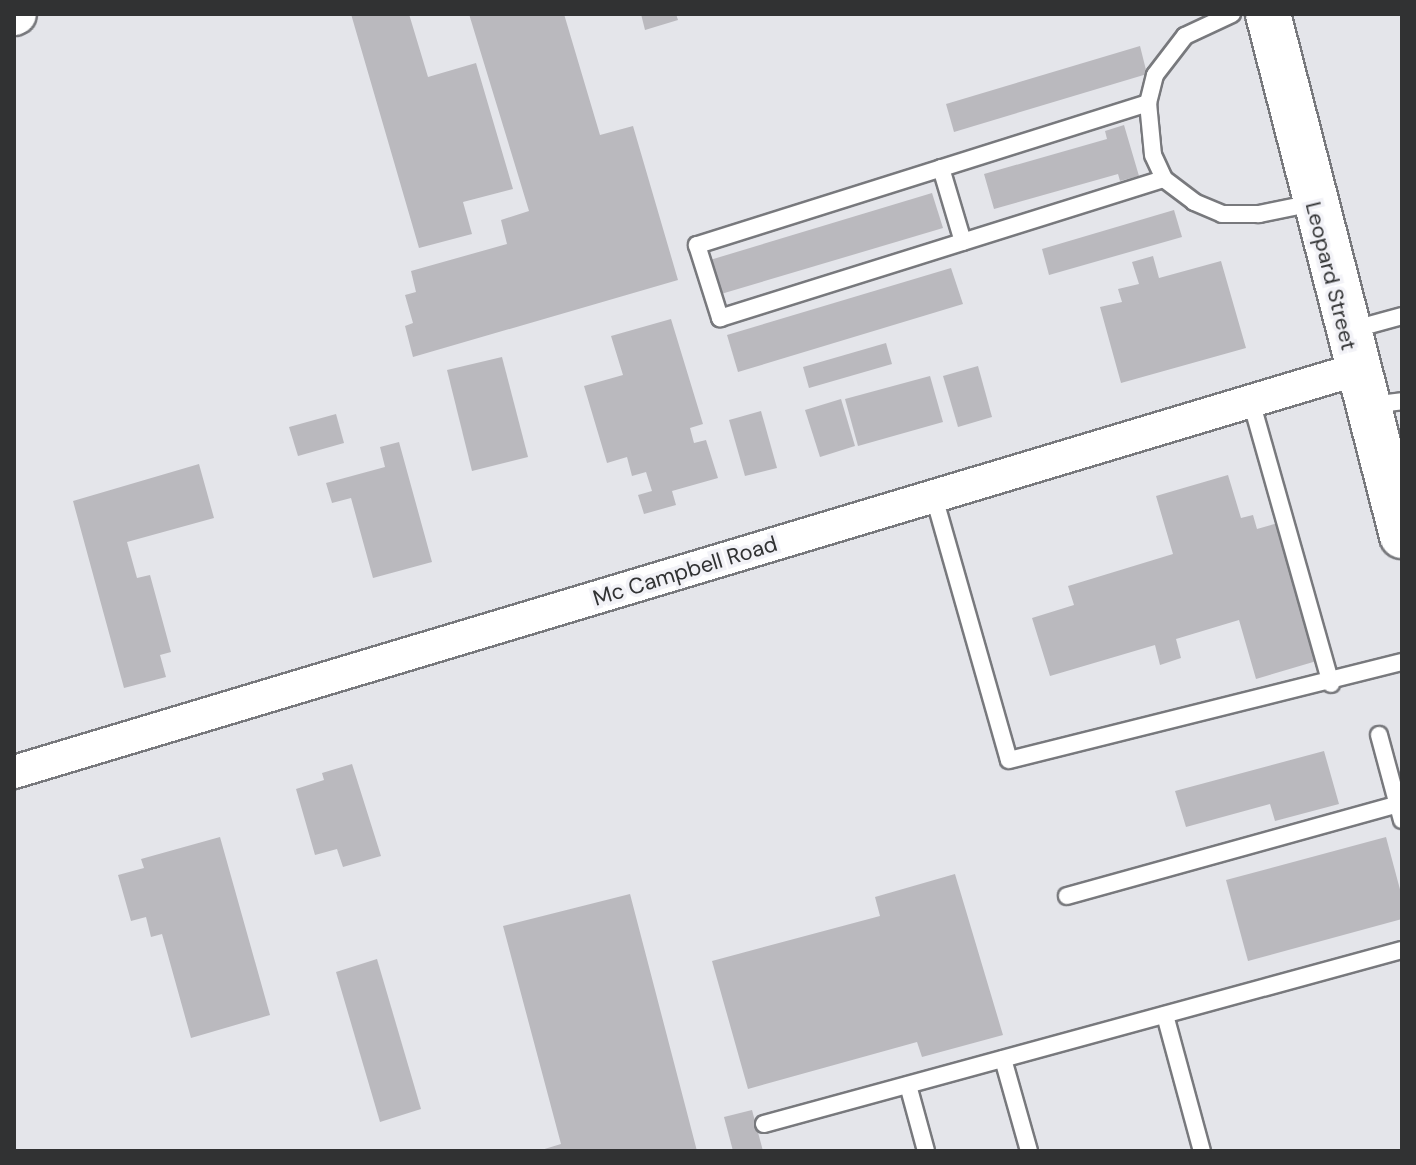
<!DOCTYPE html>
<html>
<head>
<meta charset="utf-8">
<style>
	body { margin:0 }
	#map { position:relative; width:1416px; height:1165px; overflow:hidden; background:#e4e5ea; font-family:"DM Sans",sans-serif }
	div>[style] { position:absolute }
	.building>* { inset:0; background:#bab9be }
	.roads { filter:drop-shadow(2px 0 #78797d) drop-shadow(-2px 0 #78797d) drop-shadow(0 2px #78797d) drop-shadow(0 -2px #78797d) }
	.service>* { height:16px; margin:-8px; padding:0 8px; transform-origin:8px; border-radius:8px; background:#fff }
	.minor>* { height:32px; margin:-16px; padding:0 16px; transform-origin:16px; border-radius:16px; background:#fff }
	.tertiary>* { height:40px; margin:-20px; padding:0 20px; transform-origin:20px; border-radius:20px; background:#fff }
	.secondary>* { height:44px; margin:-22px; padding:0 22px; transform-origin:22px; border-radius:22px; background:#fff }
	span { translate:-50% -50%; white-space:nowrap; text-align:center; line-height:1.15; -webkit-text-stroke:7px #f2f2f7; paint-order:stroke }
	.street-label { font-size:22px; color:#313233 }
	.frame { position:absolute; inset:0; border:16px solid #313233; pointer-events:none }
</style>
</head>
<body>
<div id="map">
	<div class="building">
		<div style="clip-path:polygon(351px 14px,409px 14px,428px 77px,476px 63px,513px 189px,463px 202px,472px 234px,419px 248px)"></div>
		<div style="clip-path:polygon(469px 14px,564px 14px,600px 135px,633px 126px,678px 280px,413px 357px,405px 326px,413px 323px,405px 295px,416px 292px,411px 271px,507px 244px,501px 220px,529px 211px)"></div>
		<div style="clip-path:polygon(641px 14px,676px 14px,678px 20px,645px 30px)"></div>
		<div style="clip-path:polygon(1140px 46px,1147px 74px,954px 132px,946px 104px)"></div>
		<div style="clip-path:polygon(1124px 125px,1139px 176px,1120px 181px,1118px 174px,994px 209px,984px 174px,1107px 139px,1105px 131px)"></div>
		<div style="clip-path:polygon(932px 193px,943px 228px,721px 294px,710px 260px)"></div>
		<div style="clip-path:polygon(1174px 210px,1182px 237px,1049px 275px,1042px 249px)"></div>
		<div style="clip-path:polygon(1153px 256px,1159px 278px,1221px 261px,1246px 348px,1121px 383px,1100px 307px,1122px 302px,1118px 289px,1139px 284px,1132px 262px)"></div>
		<div style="clip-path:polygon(951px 268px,963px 304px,738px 372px,727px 335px)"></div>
		<div style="clip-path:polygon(671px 319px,703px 424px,690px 428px,694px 443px,706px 440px,718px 478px,672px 491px,676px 505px,644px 514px,638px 495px,652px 491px,646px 472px,632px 476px,627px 457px,607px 463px,584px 386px,623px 375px,611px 336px)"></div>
		<div style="clip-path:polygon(886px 343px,892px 364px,809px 388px,803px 367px)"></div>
		<div style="clip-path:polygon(502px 357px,528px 457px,472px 471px,447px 370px)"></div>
		<div style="clip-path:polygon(978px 366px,992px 417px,958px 427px,943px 376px)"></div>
		<div style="clip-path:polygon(930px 376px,943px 422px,858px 446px,845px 399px)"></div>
		<div style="clip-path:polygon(841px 399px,855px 446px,820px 457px,805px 410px)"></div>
		<div style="clip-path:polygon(761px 411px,777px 468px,745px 476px,729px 420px)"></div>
		<div style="clip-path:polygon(336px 414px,344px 443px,298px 456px,289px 427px)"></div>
		<div style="clip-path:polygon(399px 442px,432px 562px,373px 578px,351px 498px,332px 503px,326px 483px,385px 467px,380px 447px)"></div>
		<div style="clip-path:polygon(199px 464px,214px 518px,127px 542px,137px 578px,150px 575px,171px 652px,160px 655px,166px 677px,124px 688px,73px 501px)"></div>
		<div style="clip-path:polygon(1228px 475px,1241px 518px,1253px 515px,1257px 529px,1278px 523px,1320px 660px,1256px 679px,1239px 620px,1176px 639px,1181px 658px,1160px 665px,1155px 645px,1050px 676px,1032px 618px,1074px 605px,1068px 586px,1173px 554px,1156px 496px)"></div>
		<div style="clip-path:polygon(1324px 751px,1339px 804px,1275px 821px,1270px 804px,1186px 827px,1175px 791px)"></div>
		<div style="clip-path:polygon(352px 764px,381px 856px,343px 867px,337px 849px,315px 855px,296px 789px,324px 780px,322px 773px)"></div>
		<div style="clip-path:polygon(220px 837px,270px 1015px,191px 1038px,162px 934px,151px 937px,146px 917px,131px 921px,118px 875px,144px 868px,141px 859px)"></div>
		<div style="clip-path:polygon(1386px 837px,1402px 897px,1402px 919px,1248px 961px,1226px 880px)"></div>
		<div style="clip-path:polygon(955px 874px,1003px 1035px,922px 1057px,917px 1042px,748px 1089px,712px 961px,880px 916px,875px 897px)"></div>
		<div style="clip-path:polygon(630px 894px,697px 1151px,538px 1151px,561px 1144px,503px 926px)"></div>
		<div style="clip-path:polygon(377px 959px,421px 1109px,380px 1122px,336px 972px)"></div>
		<div style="clip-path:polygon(752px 1110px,763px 1151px,733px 1151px,724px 1117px)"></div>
	</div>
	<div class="roads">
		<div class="service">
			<div style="left:1232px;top:14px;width:52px;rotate:154.9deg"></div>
			<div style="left:1185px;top:36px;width:49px;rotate:127.6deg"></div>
			<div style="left:1155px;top:75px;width:29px;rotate:104deg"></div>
			<div style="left:1148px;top:103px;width:52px;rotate:84.5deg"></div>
			<div style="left:1153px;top:155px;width:26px;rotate:65deg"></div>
			<div style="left:1164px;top:179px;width:38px;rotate:37deg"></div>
			<div style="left:1194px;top:202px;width:30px;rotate:23deg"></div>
			<div style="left:1222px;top:214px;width:37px"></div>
			<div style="left:1259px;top:214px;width:55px;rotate:-11.5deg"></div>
			<div style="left:1148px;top:103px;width:473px;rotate:162.5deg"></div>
			<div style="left:697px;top:245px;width:77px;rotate:72.5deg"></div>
			<div style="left:720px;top:318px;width:465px;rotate:-17.4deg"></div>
			<div style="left:941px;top:168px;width:77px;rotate:73.4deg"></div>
			<div style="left:1351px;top:330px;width:53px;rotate:-15.4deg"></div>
			<div style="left:1251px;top:401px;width:294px;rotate:74.2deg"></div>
			<div style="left:1371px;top:405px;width:31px;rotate:-7deg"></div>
			<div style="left:934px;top:497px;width:273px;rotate:74.1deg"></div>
			<div style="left:1009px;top:760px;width:405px;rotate:-14deg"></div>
			<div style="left:1379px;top:735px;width:88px;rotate:74.9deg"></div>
			<div style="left:1067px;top:896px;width:348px;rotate:-15.5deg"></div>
			<div style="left:1165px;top:1015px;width:141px;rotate:74.8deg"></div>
			<div style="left:1003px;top:1059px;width:96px;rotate:74.2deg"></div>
			<div style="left:908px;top:1085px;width:68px;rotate:74.7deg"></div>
			<div style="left:764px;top:1124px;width:661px;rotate:-15.26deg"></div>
		</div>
		<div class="minor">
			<div style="left:14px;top:772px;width:1400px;rotate:-16.69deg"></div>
		</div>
		<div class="tertiary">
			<div style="left:14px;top:15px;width:2px;rotate:-27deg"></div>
		</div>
		<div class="secondary">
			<div style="left:1268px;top:14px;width:539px;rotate:75.6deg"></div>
		</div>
	</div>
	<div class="street-label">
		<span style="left:1331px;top:276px;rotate:76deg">Leopard Street</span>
		<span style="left:685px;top:571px;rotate:-17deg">Mc Campbell Road</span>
	</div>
	<div class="frame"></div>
</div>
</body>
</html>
